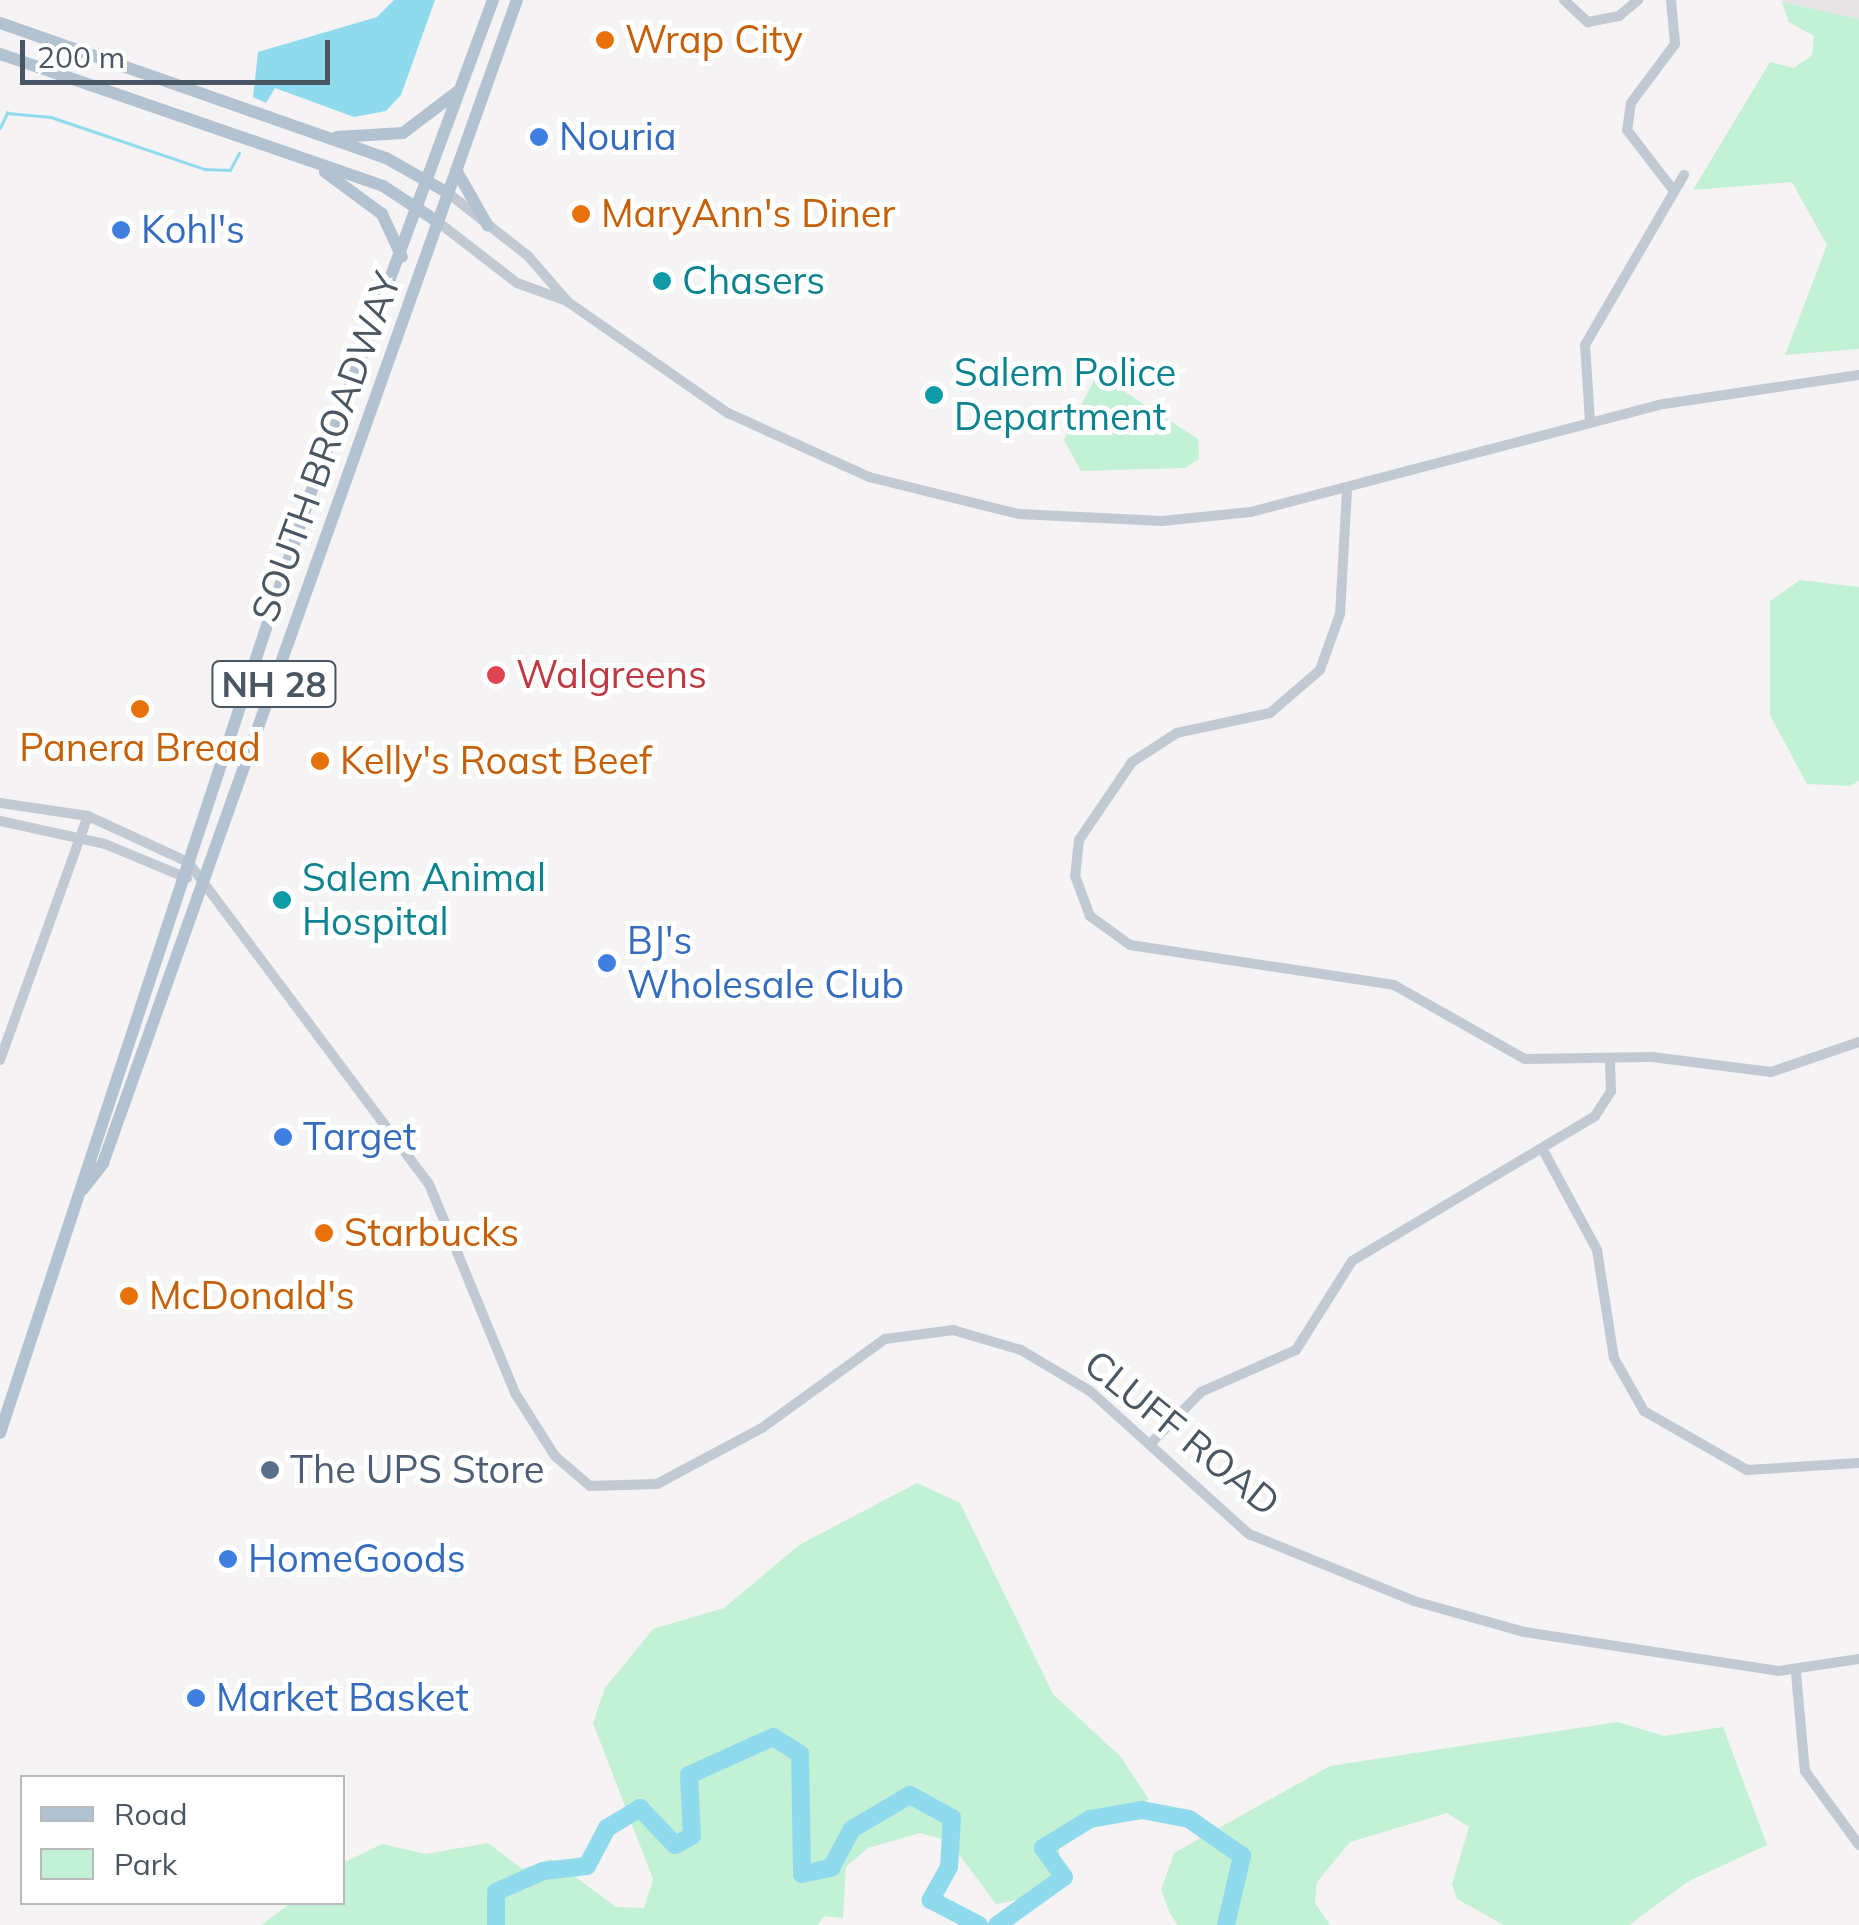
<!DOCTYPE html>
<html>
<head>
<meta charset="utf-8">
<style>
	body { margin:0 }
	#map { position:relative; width:1859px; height:1925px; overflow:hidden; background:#f5f3f3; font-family:Mulish,sans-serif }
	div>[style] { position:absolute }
	.education>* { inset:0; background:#e6e4e5 }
	.green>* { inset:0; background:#c3f1d5 }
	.water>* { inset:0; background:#90daee }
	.stream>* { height:2.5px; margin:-1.25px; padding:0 1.25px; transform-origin:1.25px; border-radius:1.25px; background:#90daee }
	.river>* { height:18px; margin:-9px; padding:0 9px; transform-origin:9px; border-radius:9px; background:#90daee }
	.minor>* { height:10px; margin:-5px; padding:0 5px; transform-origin:5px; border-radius:5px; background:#c1cad2 }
	.major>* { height:12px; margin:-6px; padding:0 6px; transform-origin:6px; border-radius:6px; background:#b3c2d1 }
	.dots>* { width:28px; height:28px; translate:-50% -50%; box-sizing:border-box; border:5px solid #fff; border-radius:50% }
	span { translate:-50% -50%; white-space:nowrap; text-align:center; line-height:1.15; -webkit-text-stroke:10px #fff; paint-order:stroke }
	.shield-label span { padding:2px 8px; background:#fff; border:2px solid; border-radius:8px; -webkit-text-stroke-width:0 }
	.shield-label { font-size:35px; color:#4a5661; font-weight:700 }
	.food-label { font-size:38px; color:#c56008 }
	.left { translate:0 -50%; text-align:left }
	.shop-label { font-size:38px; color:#366cbe }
	.culture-label { font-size:38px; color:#0d838f }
	.street-label { font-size:38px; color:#4a5661 }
	.health-label { font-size:38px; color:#be3a42 }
	.service-label { font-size:38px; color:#4e5e75 }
	.legend { position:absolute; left:20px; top:1775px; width:325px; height:130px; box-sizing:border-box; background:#fff; border:2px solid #b7bbc0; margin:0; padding:12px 18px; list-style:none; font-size:30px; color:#4a5661 }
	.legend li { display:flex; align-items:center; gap:20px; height:50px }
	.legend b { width:50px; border:2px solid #b7bbc0 }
	.scale { position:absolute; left:20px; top:40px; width:310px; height:45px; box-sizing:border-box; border:5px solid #4a5661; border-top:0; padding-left:12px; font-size:30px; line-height:35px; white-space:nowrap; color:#4a5661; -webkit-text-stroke:8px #fff; paint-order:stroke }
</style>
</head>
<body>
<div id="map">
	<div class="education">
		<div style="clip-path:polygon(1859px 0,1859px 19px,1782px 2px,1783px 0)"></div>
	</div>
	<div class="green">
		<div style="clip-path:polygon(1782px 2px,1859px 19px,1859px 349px,1785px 355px,1827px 245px,1792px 182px,1693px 190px,1770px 62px,1794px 68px,1812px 55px,1814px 36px,1789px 22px)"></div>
		<div style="clip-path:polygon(1097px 374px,1198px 439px,1199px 459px,1185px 468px,1081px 471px,1064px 440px)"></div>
		<div style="clip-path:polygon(1800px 580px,1859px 587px,1859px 781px,1850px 786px,1807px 784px,1770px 715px,1770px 601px)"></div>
		<div style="clip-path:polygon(917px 1483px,960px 1503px,1053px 1694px,1121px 1757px,1149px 1800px,1087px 1811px,1060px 1834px,1058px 1884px,1048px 1894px,996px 1904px,949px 1841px,920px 1833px,868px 1848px,846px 1867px,843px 1918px,824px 1916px,818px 1925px,261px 1925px,291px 1903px,342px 1902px,343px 1863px,382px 1844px,426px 1854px,488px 1843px,522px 1869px,551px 1859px,616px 1907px,644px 1908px,653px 1879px,593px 1723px,605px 1688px,653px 1629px,724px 1608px,799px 1545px)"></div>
		<div style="clip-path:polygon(1618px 1722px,1664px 1736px,1723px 1727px,1767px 1845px,1689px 1881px,1629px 1925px,1504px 1925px,1457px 1899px,1452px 1884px,1469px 1827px,1447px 1813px,1350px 1842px,1317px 1882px,1315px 1903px,1330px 1925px,1178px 1925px,1170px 1914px,1161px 1890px,1174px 1853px,1330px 1766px)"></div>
	</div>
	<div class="water">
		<div style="clip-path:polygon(394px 0,435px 0,401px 95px,386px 111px,354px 117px,275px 88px,266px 103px,253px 97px,258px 52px,377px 17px)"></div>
	</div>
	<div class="stream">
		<div style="left:0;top:128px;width:17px;rotate:-65deg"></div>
		<div style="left:7px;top:113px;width:44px;rotate:5.2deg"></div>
		<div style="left:51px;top:117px;width:163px;rotate:18.7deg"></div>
		<div style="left:205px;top:169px;width:25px;rotate:2deg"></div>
		<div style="left:230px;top:170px;width:19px;rotate:-62deg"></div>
	</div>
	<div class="river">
		<div style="left:496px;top:1925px;width:33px;rotate:-90deg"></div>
		<div style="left:496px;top:1892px;width:51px;rotate:-24.1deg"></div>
		<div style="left:543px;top:1871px;width:44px;rotate:-6.5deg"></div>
		<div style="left:587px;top:1866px;width:43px;rotate:-62.2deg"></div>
		<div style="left:607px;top:1828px;width:39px;rotate:-31deg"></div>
		<div style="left:640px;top:1808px;width:51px;rotate:46.6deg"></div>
		<div style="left:675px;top:1845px;width:19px;rotate:-28deg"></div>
		<div style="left:692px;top:1836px;width:61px;rotate:-92.8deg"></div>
		<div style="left:689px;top:1775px;width:92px;rotate:-24.3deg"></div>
		<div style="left:773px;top:1737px;width:32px;rotate:32deg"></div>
		<div style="left:800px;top:1754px;width:120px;rotate:89deg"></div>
		<div style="left:802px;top:1874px;width:30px;rotate:-12deg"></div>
		<div style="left:831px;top:1868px;width:44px;rotate:-61.7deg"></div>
		<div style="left:852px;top:1829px;width:67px;rotate:-30.4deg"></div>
		<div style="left:910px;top:1795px;width:48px;rotate:28.7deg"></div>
		<div style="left:952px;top:1818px;width:49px;rotate:93.5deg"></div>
		<div style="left:949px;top:1867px;width:38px;rotate:119deg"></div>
		<div style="left:931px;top:1900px;width:54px;rotate:27.5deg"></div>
		<div style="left:997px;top:1925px;width:82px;rotate:-35.6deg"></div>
		<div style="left:1064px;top:1877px;width:36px;rotate:-126deg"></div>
		<div style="left:1043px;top:1848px;width:55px;rotate:-31.7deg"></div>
		<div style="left:1090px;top:1819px;width:53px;rotate:-9.8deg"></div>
		<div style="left:1142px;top:1810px;width:48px;rotate:10.8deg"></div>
		<div style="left:1189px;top:1819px;width:65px;rotate:34.9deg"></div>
		<div style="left:1242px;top:1856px;width:71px;rotate:103.1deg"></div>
	</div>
	<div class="minor">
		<div style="left:1564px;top:0;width:33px;rotate:43deg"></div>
		<div style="left:1588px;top:22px;width:32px;rotate:-11deg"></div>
		<div style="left:1619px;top:16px;width:25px;rotate:-40deg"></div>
		<div style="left:1671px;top:0;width:44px;rotate:84.8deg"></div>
		<div style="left:1675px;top:44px;width:74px;rotate:126.7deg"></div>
		<div style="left:1631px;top:103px;width:27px;rotate:98deg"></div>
		<div style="left:1627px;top:130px;width:77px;rotate:52.4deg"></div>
		<div style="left:448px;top:193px;width:102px;rotate:38.2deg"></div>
		<div style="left:528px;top:256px;width:61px;rotate:49deg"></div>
		<div style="left:568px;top:302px;width:195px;rotate:34.8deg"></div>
		<div style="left:728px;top:413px;width:155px;rotate:24.4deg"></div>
		<div style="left:869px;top:477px;width:154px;rotate:13.9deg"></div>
		<div style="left:1019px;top:514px;width:143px;rotate:2.8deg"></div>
		<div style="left:1162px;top:521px;width:89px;rotate:-5.8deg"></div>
		<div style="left:1251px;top:512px;width:427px;rotate:-14.7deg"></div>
		<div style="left:1664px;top:404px;width:197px;rotate:-8.5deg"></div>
		<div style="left:438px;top:222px;width:100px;rotate:37.7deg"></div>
		<div style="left:517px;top:283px;width:53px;rotate:19.8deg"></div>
		<div style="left:1590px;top:422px;width:77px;rotate:-93.7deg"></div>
		<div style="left:1585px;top:345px;width:197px;rotate:-59.8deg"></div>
		<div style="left:1347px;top:490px;width:124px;rotate:93.2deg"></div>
		<div style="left:1340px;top:614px;width:59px;rotate:109.7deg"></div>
		<div style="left:1320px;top:670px;width:66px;rotate:139.3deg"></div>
		<div style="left:1270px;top:713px;width:95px;rotate:167.9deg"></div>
		<div style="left:1177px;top:733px;width:54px;rotate:147.2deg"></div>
		<div style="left:1132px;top:762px;width:94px;rotate:124.2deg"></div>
		<div style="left:1079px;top:840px;width:36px;rotate:96deg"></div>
		<div style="left:1075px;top:876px;width:43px;rotate:69.4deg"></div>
		<div style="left:1090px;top:916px;width:49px;rotate:35.9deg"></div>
		<div style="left:1130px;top:945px;width:267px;rotate:8.6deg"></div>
		<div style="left:1394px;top:985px;width:150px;rotate:29.5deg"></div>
		<div style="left:1525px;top:1059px;width:127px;rotate:-0.9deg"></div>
		<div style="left:1652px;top:1057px;width:120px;rotate:7.2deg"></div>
		<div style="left:1771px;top:1072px;width:93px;rotate:-18.8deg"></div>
		<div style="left:0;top:803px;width:89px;rotate:8.4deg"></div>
		<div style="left:88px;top:816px;width:110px;rotate:24.7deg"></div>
		<div style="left:188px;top:862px;width:402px;rotate:53.2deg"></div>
		<div style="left:429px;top:1184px;width:226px;rotate:67.6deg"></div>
		<div style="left:515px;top:1393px;width:75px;rotate:57.6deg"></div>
		<div style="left:555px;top:1456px;width:46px;rotate:40.6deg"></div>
		<div style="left:590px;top:1486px;width:67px;rotate:-1.7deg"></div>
		<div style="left:657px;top:1484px;width:119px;rotate:-28.1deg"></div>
		<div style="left:762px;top:1428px;width:152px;rotate:-35.9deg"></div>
		<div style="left:885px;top:1339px;width:69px;rotate:-7.5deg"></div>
		<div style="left:953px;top:1330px;width:71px;rotate:16.4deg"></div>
		<div style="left:1021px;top:1350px;width:80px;rotate:30.7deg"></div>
		<div style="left:1090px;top:1391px;width:214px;rotate:42deg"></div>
		<div style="left:1249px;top:1534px;width:178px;rotate:22.1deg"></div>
		<div style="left:1414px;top:1601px;width:114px;rotate:15.7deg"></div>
		<div style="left:1524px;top:1632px;width:257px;rotate:8.7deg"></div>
		<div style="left:1778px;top:1671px;width:82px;rotate:-8.4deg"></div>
		<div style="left:0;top:821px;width:107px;rotate:12.4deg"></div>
		<div style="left:105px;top:844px;width:89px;rotate:22.5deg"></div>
		<div style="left:0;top:1060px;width:259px;rotate:-70.2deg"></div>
		<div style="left:1543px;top:1150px;width:114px;rotate:61.6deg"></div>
		<div style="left:1597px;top:1250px;width:109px;rotate:81.1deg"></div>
		<div style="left:1614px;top:1358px;width:61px;rotate:60.5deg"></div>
		<div style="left:1644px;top:1411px;width:119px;rotate:29.8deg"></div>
		<div style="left:1747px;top:1470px;width:112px;rotate:-3.6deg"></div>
		<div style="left:1153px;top:1441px;width:69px;rotate:-45.6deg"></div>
		<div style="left:1201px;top:1392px;width:104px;rotate:-23.9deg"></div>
		<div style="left:1296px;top:1350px;width:105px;rotate:-57.8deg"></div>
		<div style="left:1352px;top:1261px;width:283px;rotate:-30.8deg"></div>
		<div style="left:1595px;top:1116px;width:30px;rotate:-57deg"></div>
		<div style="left:1611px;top:1091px;width:32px;rotate:-92deg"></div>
		<div style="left:1796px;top:1673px;width:98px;rotate:84.8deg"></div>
		<div style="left:1805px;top:1771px;width:92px;rotate:53.9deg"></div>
	</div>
	<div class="major">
		<div style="left:0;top:23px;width:409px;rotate:19.3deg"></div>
		<div style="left:386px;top:158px;width:71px;rotate:29.4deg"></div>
		<div style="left:0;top:54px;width:405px;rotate:19deg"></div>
		<div style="left:383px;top:186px;width:66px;rotate:33.2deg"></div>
		<div style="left:337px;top:137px;width:66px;rotate:-3.5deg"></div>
		<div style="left:403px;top:133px;width:68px;rotate:-37.2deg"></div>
		<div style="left:456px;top:170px;width:64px;rotate:60.3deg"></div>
		<div style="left:325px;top:172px;width:71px;rotate:36.4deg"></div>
		<div style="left:382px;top:214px;width:47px;rotate:65.1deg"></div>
		<div style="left:83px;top:1189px;width:33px;rotate:-52deg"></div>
		<div style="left:103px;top:1163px;width:1234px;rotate:-70.41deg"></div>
		<div style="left:0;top:1433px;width:988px;rotate:-71.71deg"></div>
		<div style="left:310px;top:495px;width:528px;rotate:-69.71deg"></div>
	</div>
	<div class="dots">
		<div style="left:605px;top:40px;background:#e8710a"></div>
		<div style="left:539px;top:137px;background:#3f7fe0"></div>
		<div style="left:581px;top:214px;background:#e8710a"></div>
		<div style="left:121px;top:230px;background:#3f7fe0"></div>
		<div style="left:662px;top:281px;background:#0f9aa8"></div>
		<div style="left:934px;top:395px;background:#0f9aa8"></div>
		<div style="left:496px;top:675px;background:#e0444e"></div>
		<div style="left:140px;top:709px;background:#e8710a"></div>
		<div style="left:320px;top:761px;background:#e8710a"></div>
		<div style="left:282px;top:900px;background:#0f9aa8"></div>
		<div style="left:607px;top:963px;background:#3f7fe0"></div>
		<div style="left:283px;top:1137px;background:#3f7fe0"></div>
		<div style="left:324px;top:1233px;background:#e8710a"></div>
		<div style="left:129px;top:1296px;background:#e8710a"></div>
		<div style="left:270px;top:1470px;background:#5c6f8a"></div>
		<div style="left:228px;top:1559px;background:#3f7fe0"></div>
		<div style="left:196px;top:1698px;background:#3f7fe0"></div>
	</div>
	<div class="shield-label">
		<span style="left:274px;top:684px">NH 28</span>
	</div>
	<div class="food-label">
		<span class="left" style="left:625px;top:40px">Wrap City</span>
		<span class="left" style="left:601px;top:214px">MaryAnn's Diner</span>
		<span style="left:140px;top:748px">Panera Bread</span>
		<span class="left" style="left:340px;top:761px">Kelly's Roast Beef</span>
		<span class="left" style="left:344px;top:1233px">Starbucks</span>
		<span class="left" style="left:149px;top:1296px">McDonald's</span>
	</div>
	<div class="shop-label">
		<span class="left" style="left:559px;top:137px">Nouria</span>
		<span class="left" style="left:141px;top:230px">Kohl's</span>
		<span class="left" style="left:627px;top:963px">BJ's<br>Wholesale Club</span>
		<span class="left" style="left:303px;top:1137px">Target</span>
		<span class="left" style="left:248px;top:1559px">HomeGoods</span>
		<span class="left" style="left:216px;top:1698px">Market Basket</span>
	</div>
	<div class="culture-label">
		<span class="left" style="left:682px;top:281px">Chasers</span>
		<span class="left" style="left:954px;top:395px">Salem Police<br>Department</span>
		<span class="left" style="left:302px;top:900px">Salem Animal<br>Hospital</span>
	</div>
	<div class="street-label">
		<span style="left:326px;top:447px;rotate:-70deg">SOUTH BROADWAY</span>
		<span style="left:1182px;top:1433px;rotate:39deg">CLUFF ROAD</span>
	</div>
	<div class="health-label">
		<span class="left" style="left:516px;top:675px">Walgreens</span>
	</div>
	<div class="service-label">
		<span class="left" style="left:290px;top:1470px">The UPS Store</span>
	</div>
	<ul class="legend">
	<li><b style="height:12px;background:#b3c2d1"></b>Road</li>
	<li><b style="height:28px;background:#c3f1d5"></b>Park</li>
	</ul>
	<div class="scale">200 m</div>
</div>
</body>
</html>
